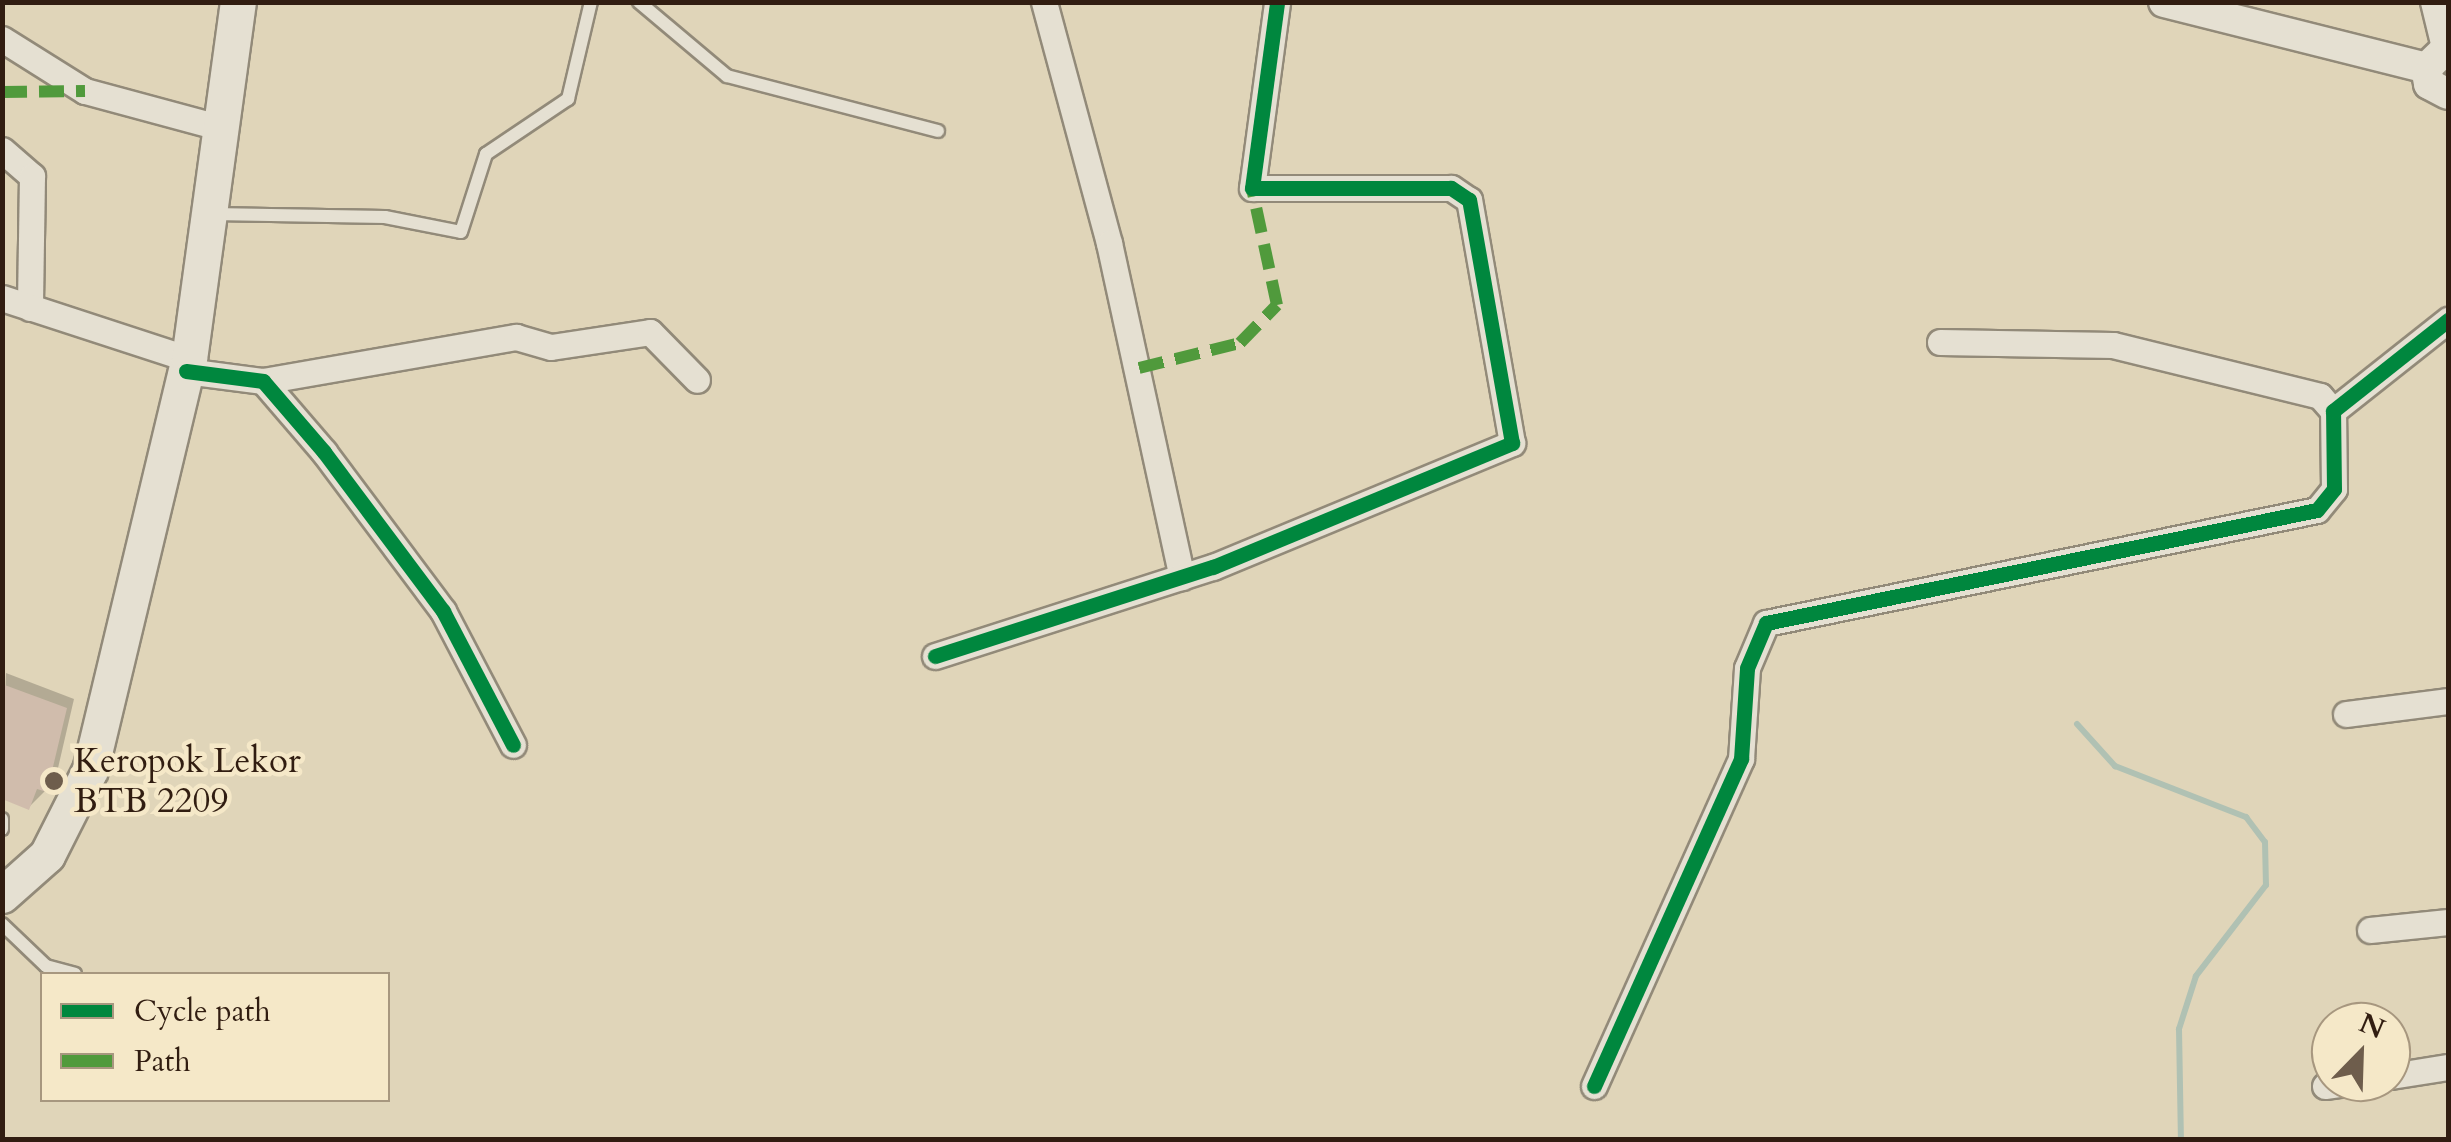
<!DOCTYPE html>
<html>
<head>
<meta charset="utf-8">
<style>
	body { margin:0 }
	#map { position:relative; width:2451px; height:1142px; overflow:hidden; background:#e0d5b9; font-family:Cardo,serif }
	div>[style] { position:absolute }
	.shadow>* { inset:0; background:#0003 }
	.stream>* { height:6px; margin:-3px; padding:0 3px; transform-origin:3px; border-radius:3px; background:#b0c1b3 }
	.building>* { inset:0; background:#d0bcac }
	.roads { filter:drop-shadow(2px 0 #928a79) drop-shadow(-2px 0 #928a79) drop-shadow(0 2px #928a79) drop-shadow(0 -2px #928a79) }
	.service>* { height:12px; margin:-6px; padding:0 6px; transform-origin:6px; border-radius:6px; background:#e5e0d2 }
	.minor>* { height:25px; margin:-12.5px; padding:0 12.5px; transform-origin:12.5px; border-radius:12.5px; background:#e5e0d2 }
	.tertiary>* { height:30px; margin:-15px; padding:0 15px; transform-origin:15px; border-radius:15px; background:#e5e0d2 }
	.secondary>* { height:35px; margin:-17.5px; padding:0 17.5px; transform-origin:17.5px; border-radius:17.5px; background:#e5e0d2 }
	.quiet>* { height:12px; margin-top:-6px; transform-origin:0; background:repeating-linear-gradient(90deg,#509a3c 0 25px,transparent 0 37px) }
	.cycleway>* { height:15px; margin:-7.5px; padding:0 7.5px; transform-origin:7.5px; border-radius:7.5px; background:#00873e }
	.dots>* { width:28px; height:28px; translate:-50% -50%; box-sizing:border-box; border:5px solid #f5e8c8; border-radius:50% }
	span { translate:-50% -50%; white-space:nowrap; text-align:center; line-height:1.15; -webkit-text-stroke:9px #f5e8c8; paint-order:stroke }
	.poi-label { font-size:35px; color:#311d11 }
	.left { translate:0 -50%; text-align:left }
	.frame { position:absolute; inset:0; border:5px solid #311d11; pointer-events:none }
	.legend { position:absolute; left:40px; top:972px; width:350px; height:130px; box-sizing:border-box; background:#f5e8c8; border:2px solid #a7977f; margin:0; padding:12px 18px; list-style:none; font-size:30px; color:#311d11 }
	.legend li { display:flex; align-items:center; gap:20px; height:50px }
	.legend b { width:50px; border:2px solid #a7977f }
	.north { position:absolute; left:2311px; top:1002px; width:100px; height:100px; box-sizing:border-box; background:#f5e8c8; border:2px solid #a7977f; border-radius:50%; rotate:23deg; font-size:28px; font-weight:700; line-height:40px; text-align:center; color:#311d11 }
	.north::after { content:''; display:block; margin:auto; width:35px; height:45px; background:#6e5d4c; clip-path:polygon(50% 0,100% 100%,50% 72%,0 100%) }
</style>
</head>
<body>
<div id="map">
	<div class="shadow">
		<div style="clip-path:polygon(6px 673px,74px 699px,55px 781px,29px 807px,2px 797px)"></div>
	</div>
	<div class="stream">
		<div style="left:2077px;top:724px;width:57px;rotate:47.9deg"></div>
		<div style="left:2115px;top:766px;width:141px;rotate:21.3deg"></div>
		<div style="left:2246px;top:817px;width:31px;rotate:53deg"></div>
		<div style="left:2265px;top:842px;width:43px;rotate:88.7deg"></div>
		<div style="left:2266px;top:885px;width:115px;rotate:127.6deg"></div>
		<div style="left:2196px;top:976px;width:56px;rotate:107.8deg"></div>
		<div style="left:2179px;top:1029px;width:111px;rotate:89deg"></div>
	</div>
	<div class="building">
		<div style="clip-path:polygon(2px 684px,67px 708px,47px 792px,37px 789px,29px 810px,2px 799px)"></div>
	</div>
	<div class="roads">
		<div class="service">
			<div style="left:639px;top:2px;width:115px;rotate:40.1deg"></div>
			<div style="left:727px;top:76px;width:218px;rotate:14.6deg"></div>
			<div style="left:213px;top:214px;width:172px;rotate:1deg"></div>
			<div style="left:385px;top:217px;width:77px;rotate:11.2deg"></div>
			<div style="left:461px;top:232px;width:82px;rotate:-72.2deg"></div>
			<div style="left:486px;top:154px;width:99px;rotate:-33.9deg"></div>
			<div style="left:568px;top:99px;width:100px;rotate:-76.7deg"></div>
			<div style="left:2px;top:819px;width:10px;rotate:90deg"></div>
			<div style="left:2px;top:924px;width:61px;rotate:43.7deg"></div>
			<div style="left:46px;top:966px;width:30px;rotate:15deg"></div>
		</div>
		<div class="minor">
			<div style="left:1044px;top:2px;width:250px;rotate:74.9deg"></div>
			<div style="left:1109px;top:243px;width:342px;rotate:77.7deg"></div>
			<div style="left:2px;top:39px;width:98px;rotate:32.1deg"></div>
			<div style="left:85px;top:91px;width:142px;rotate:15.1deg"></div>
			<div style="left:2px;top:150px;width:40px;rotate:41deg"></div>
			<div style="left:32px;top:176px;width:132px;rotate:90.9deg"></div>
			<div style="left:2px;top:298px;width:197px;rotate:18.1deg"></div>
			<div style="left:1940px;top:342px;width:173px;rotate:1deg"></div>
			<div style="left:2113px;top:345px;width:213px;rotate:13.8deg"></div>
			<div style="left:2320px;top:396px;width:20px;rotate:49deg"></div>
			<div style="left:186px;top:371px;width:78px;rotate:7.4deg"></div>
			<div style="left:263px;top:381px;width:94px;rotate:49.3deg"></div>
			<div style="left:324px;top:452px;width:199px;rotate:53.2deg"></div>
			<div style="left:443px;top:611px;width:151px;rotate:62.4deg"></div>
			<div style="left:263px;top:381px;width:257px;rotate:-9.9deg"></div>
			<div style="left:516px;top:337px;width:36px;rotate:16deg"></div>
			<div style="left:551px;top:347px;width:100px;rotate:-8.6deg"></div>
			<div style="left:650px;top:332px;width:67px;rotate:45.6deg"></div>
			<div style="left:935px;top:656px;width:292px;rotate:-17.8deg"></div>
			<div style="left:1213px;top:567px;width:324px;rotate:-22.5deg"></div>
			<div style="left:1512px;top:443px;width:247px;rotate:-100deg"></div>
			<div style="left:1469px;top:200px;width:22px;rotate:-146deg"></div>
			<div style="left:1451px;top:188px;width:199px;rotate:180deg"></div>
			<div style="left:1252px;top:188px;width:188px;rotate:-82.3deg"></div>
			<div style="left:2346px;top:714px;width:103px;rotate:-7.3deg"></div>
			<div style="left:2370px;top:930px;width:78px;rotate:-5.9deg"></div>
			<div style="left:2391px;top:1076px;width:58px;rotate:-9deg"></div>
			<div style="left:1594px;top:1086px;width:359px;rotate:-65.8deg"></div>
			<div style="left:1741px;top:759px;width:91px;rotate:-86.2deg"></div>
			<div style="left:1747px;top:668px;width:49px;rotate:-67.1deg"></div>
			<div style="left:1766px;top:623px;width:562px;rotate:-11.59deg"></div>
			<div style="left:2317px;top:510px;width:27px;rotate:-51deg"></div>
			<div style="left:2334px;top:489px;width:78px;rotate:-90.7deg"></div>
			<div style="left:2333px;top:411px;width:147px;rotate:-38.4deg"></div>
			<div style="left:2325px;top:1086px;width:28px;rotate:-8deg"></div>
		</div>
		<div class="tertiary">
			<div style="left:2164px;top:2px;width:270px;rotate:14.1deg"></div>
			<div style="left:2436px;top:2px;width:46px;rotate:76.3deg"></div>
			<div style="left:2448px;top:47px;width:30px;rotate:136deg"></div>
			<div style="left:2426px;top:68px;width:16px;rotate:79deg"></div>
			<div style="left:2429px;top:84px;width:21px;rotate:28deg"></div>
		</div>
		<div class="secondary">
			<div style="left:2px;top:895px;width:60px;rotate:-41.6deg"></div>
			<div style="left:47px;top:855px;width:95px;rotate:-63.2deg"></div>
			<div style="left:90px;top:770px;width:423px;rotate:-76.5deg"></div>
			<div style="left:189px;top:359px;width:360px;rotate:-82.2deg"></div>
		</div>
	</div>
	<div class="quiet">
		<div style="left:2px;top:92px;width:83px;rotate:-0.7deg"></div>
		<div style="left:1139px;top:368px;width:104px;rotate:-13.9deg"></div>
		<div style="left:1240px;top:343px;width:53px;rotate:-45.8deg"></div>
		<div style="left:1277px;top:305px;width:120px;rotate:-102.1deg"></div>
	</div>
	<div class="cycleway">
		<div style="left:186px;top:371px;width:78px;rotate:7.4deg"></div>
		<div style="left:263px;top:381px;width:94px;rotate:49.3deg"></div>
		<div style="left:324px;top:452px;width:199px;rotate:53.2deg"></div>
		<div style="left:443px;top:611px;width:151px;rotate:62.4deg"></div>
		<div style="left:935px;top:656px;width:292px;rotate:-17.8deg"></div>
		<div style="left:1213px;top:567px;width:324px;rotate:-22.5deg"></div>
		<div style="left:1512px;top:443px;width:247px;rotate:-100deg"></div>
		<div style="left:1469px;top:200px;width:22px;rotate:-146deg"></div>
		<div style="left:1451px;top:188px;width:199px;rotate:180deg"></div>
		<div style="left:1252px;top:188px;width:188px;rotate:-82.3deg"></div>
		<div style="left:1594px;top:1086px;width:359px;rotate:-65.8deg"></div>
		<div style="left:1741px;top:759px;width:91px;rotate:-86.2deg"></div>
		<div style="left:1747px;top:668px;width:49px;rotate:-67.1deg"></div>
		<div style="left:1766px;top:623px;width:562px;rotate:-11.59deg"></div>
		<div style="left:2317px;top:510px;width:27px;rotate:-51deg"></div>
		<div style="left:2334px;top:489px;width:78px;rotate:-90.7deg"></div>
		<div style="left:2333px;top:411px;width:147px;rotate:-38.4deg"></div>
	</div>
	<div class="dots">
		<div style="left:54px;top:781px;background:#6e5d4c"></div>
	</div>
	<div class="poi-label">
		<span class="left" style="left:74px;top:781px">Keropok Lekor<br>BTB 2209</span>
	</div>
	<div class="frame"></div>
	<ul class="legend">
	<li><b style="height:12px;background:#00873e"></b>Cycle path</li>
	<li><b style="height:12px;background:#509a3c"></b>Path</li>
	</ul>
	<div class="north">N</div>
</div>
</body>
</html>
